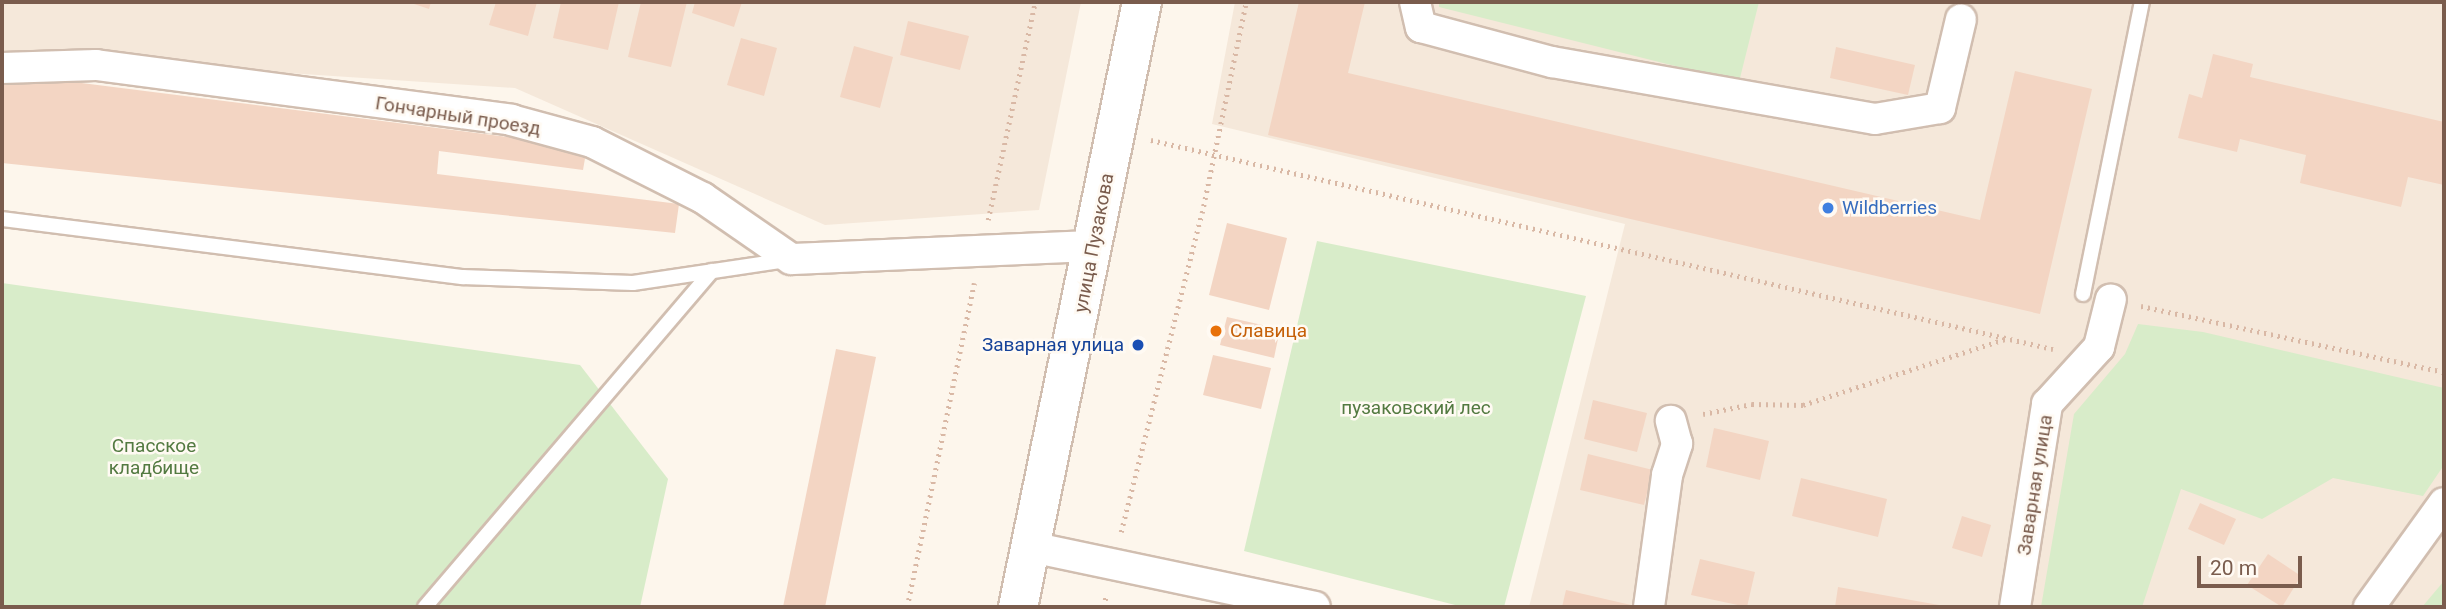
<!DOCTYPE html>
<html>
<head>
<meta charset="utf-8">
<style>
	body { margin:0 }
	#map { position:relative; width:2446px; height:609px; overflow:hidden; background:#fdf6ec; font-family:Roboto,sans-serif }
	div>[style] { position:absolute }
	.residential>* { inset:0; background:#f5e8da }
	.green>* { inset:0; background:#d8ecc9 }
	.building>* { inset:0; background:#f3d5c3 }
	.path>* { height:4.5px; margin-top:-2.25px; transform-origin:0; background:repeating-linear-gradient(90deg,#d9b8a5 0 2px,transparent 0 7px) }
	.roads { filter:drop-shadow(2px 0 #d1beb0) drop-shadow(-2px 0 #d1beb0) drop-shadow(0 2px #d1beb0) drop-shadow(0 -2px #d1beb0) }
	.lane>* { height:14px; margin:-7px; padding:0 7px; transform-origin:7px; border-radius:7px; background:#fff }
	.street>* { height:30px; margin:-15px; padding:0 15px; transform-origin:15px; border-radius:15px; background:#fff }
	.secondary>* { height:38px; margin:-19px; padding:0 19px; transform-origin:19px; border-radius:19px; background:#fff }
	.dots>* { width:19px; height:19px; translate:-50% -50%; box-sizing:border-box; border:4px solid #fffaf3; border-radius:50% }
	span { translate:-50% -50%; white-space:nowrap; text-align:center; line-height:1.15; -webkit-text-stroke:5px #fffaf3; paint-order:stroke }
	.street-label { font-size:19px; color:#7a5c4d }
	.shop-label { font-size:19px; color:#366cbe }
	.left { translate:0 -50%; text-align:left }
	.food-label { font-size:19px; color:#c56008 }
	.transit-label { font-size:19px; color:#164399 }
	.right { translate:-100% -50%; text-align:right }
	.park-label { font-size:19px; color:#537a41 }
	.frame { position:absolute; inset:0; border:4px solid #7a5c4d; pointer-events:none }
	.scale { position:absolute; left:2197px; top:556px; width:105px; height:32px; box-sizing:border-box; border:4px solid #7a5c4d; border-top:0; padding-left:9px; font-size:21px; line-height:24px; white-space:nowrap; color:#7a5c4d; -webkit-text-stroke:5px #fffaf3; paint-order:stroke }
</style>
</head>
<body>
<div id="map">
	<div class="residential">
		<div style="clip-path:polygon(2px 2px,1081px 2px,1039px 210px,825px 225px,515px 88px,2px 54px)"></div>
		<div style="clip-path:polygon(1235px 2px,2444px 2px,2444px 607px,1529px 607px,1625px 224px,1212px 124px)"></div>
	</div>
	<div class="green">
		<div style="clip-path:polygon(1439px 2px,1759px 2px,1739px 82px,1439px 7px)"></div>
		<div style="clip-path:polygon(1317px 241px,1586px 296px,1504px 607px,1463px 607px,1244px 551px)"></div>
		<div style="clip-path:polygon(2px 283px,580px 365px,668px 479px,640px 607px,2px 607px)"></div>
		<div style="clip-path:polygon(2138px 324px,2203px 332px,2444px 388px,2444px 465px,2423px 496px,2333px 478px,2262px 519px,2181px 489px,2142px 607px,2041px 607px,2074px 414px,2125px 354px)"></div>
		<div style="clip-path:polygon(2444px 581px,2444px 607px,2422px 607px)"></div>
	</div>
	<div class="building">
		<div style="clip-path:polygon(408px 2px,431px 2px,429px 9px)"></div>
		<div style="clip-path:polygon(496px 2px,537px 2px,528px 36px,489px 25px)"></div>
		<div style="clip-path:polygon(561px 2px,619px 2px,608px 50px,553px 38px)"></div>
		<div style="clip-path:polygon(641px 2px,687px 2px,671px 67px,628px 57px)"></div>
		<div style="clip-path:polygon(695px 2px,742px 2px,734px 27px,692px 13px)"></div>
		<div style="clip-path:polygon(1299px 2px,1365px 2px,1348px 73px,1980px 220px,2015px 71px,2092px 89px,2040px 314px,1268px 135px)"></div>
		<div style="clip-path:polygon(908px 21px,969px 36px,960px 70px,900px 55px)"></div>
		<div style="clip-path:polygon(741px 38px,777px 48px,764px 96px,727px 85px)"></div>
		<div style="clip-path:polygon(854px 46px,893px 57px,880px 108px,840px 97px)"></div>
		<div style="clip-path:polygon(1836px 47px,1915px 65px,1908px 95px,1830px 78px)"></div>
		<div style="clip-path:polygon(2213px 54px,2253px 64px,2250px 77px,2444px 122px,2444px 185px,2408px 177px,2401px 207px,2300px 183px,2306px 155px,2240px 139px,2237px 152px,2178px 138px,2189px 94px,2202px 98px)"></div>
		<div style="clip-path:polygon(34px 77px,587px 147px,583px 170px,439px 151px,437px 174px,679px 204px,675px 233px,2px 163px,2px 85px)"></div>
		<div style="clip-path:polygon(1227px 223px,1287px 238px,1269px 310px,1209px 295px)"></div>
		<div style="clip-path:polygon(1227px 317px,1280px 329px,1274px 358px,1220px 345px)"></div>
		<div style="clip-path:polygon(836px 349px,876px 357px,825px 607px,783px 607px)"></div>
		<div style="clip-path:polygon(1213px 355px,1271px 368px,1261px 409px,1203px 395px)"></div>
		<div style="clip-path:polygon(1593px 400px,1647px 413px,1637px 452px,1584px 439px)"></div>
		<div style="clip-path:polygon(1714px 428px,1769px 441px,1760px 480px,1706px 467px)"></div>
		<div style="clip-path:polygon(1588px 454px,1653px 470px,1644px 505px,1580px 490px)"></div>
		<div style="clip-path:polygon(1801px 478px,1887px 499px,1878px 537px,1792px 516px)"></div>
		<div style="clip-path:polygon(2200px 503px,2236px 519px,2224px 545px,2188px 529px)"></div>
		<div style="clip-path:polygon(1962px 516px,1991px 525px,1982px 557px,1952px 548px)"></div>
		<div style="clip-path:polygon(2268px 554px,2301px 576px,2282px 607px,2247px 585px)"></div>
		<div style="clip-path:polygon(1700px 559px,1755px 572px,1747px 607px,1691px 595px)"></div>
		<div style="clip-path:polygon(1838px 587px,1939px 605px,1938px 607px,1835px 607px)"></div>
		<div style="clip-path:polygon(1566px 590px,1631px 605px,1630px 607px,1562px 607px)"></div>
	</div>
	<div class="path">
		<div style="left:1151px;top:140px;width:926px;rotate:13.05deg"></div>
		<div style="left:988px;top:220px;width:223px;rotate:-77.8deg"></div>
		<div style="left:2141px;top:306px;width:310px;rotate:12.3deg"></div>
		<div style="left:1703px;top:414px;width:50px;rotate:-11.5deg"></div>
		<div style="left:1752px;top:404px;width:51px;rotate:1.1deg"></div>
		<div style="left:1803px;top:405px;width:213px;rotate:-18.1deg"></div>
		<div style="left:1121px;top:532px;width:329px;rotate:-75.8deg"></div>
		<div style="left:1202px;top:213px;width:216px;rotate:-78.2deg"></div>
		<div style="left:907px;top:607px;width:331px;rotate:-78.3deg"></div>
		<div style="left:1104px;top:607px;width:12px;rotate:-81deg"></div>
	</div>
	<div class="roads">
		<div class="lane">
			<div style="left:2px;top:219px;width:464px;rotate:7.2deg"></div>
			<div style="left:462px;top:277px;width:171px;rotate:2deg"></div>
			<div style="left:633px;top:283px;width:155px;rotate:-8.5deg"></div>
			<div style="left:2083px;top:294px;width:298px;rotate:-78.6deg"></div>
			<div style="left:425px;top:607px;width:442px;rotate:-49.5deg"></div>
		</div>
		<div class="street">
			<div style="left:1415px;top:2px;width:26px;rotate:77deg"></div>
			<div style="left:1421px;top:27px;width:136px;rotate:15deg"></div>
			<div style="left:1552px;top:62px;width:328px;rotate:10deg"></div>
			<div style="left:1875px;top:119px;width:66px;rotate:-9.6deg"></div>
			<div style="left:1940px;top:108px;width:91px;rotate:-76.7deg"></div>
			<div style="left:2px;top:68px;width:94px;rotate:-1.8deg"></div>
			<div style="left:96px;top:65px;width:419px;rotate:7.5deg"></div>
			<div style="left:511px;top:120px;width:84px;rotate:15.2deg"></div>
			<div style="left:592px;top:142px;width:124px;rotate:26.8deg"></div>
			<div style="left:703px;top:198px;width:107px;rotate:34.7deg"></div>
			<div style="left:791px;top:259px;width:302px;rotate:-2.5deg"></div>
			<div style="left:1031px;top:547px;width:290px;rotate:11.9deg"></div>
			<div style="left:1649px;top:607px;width:133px;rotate:-82.2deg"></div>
			<div style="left:1667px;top:475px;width:33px;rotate:-72deg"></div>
			<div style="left:1677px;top:444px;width:24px;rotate:-105deg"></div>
			<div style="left:2015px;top:607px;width:206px;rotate:-81deg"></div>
			<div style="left:2047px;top:404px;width:77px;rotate:-47.6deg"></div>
			<div style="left:2099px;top:347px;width:49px;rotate:-76deg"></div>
			<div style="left:2369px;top:607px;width:128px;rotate:-54.2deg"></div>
		</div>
		<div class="secondary">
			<div style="left:1018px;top:607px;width:618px;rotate:-78.42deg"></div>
		</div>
	</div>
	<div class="dots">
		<div style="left:1828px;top:208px;background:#3f7fe0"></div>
		<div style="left:1216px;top:331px;background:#e8710a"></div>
		<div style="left:1138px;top:345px;background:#1a4fb4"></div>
	</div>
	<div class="street-label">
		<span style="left:458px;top:116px;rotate:9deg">Гончарный проезд</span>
		<span style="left:1094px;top:243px;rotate:-79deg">улица Пузакова</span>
		<span style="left:2035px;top:485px;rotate:-81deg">Заварная улица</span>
	</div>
	<div class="shop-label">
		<span class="left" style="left:1842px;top:208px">Wildberries</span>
	</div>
	<div class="food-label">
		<span class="left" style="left:1230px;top:331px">Славица</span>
	</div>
	<div class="transit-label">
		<span class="right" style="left:1124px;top:345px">Заварная улица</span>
	</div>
	<div class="park-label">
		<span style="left:1416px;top:408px">пузаковский лес</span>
		<span style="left:154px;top:457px">Спасское<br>кладбище</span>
	</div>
	<div class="frame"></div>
	<div class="scale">20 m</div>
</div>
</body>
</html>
